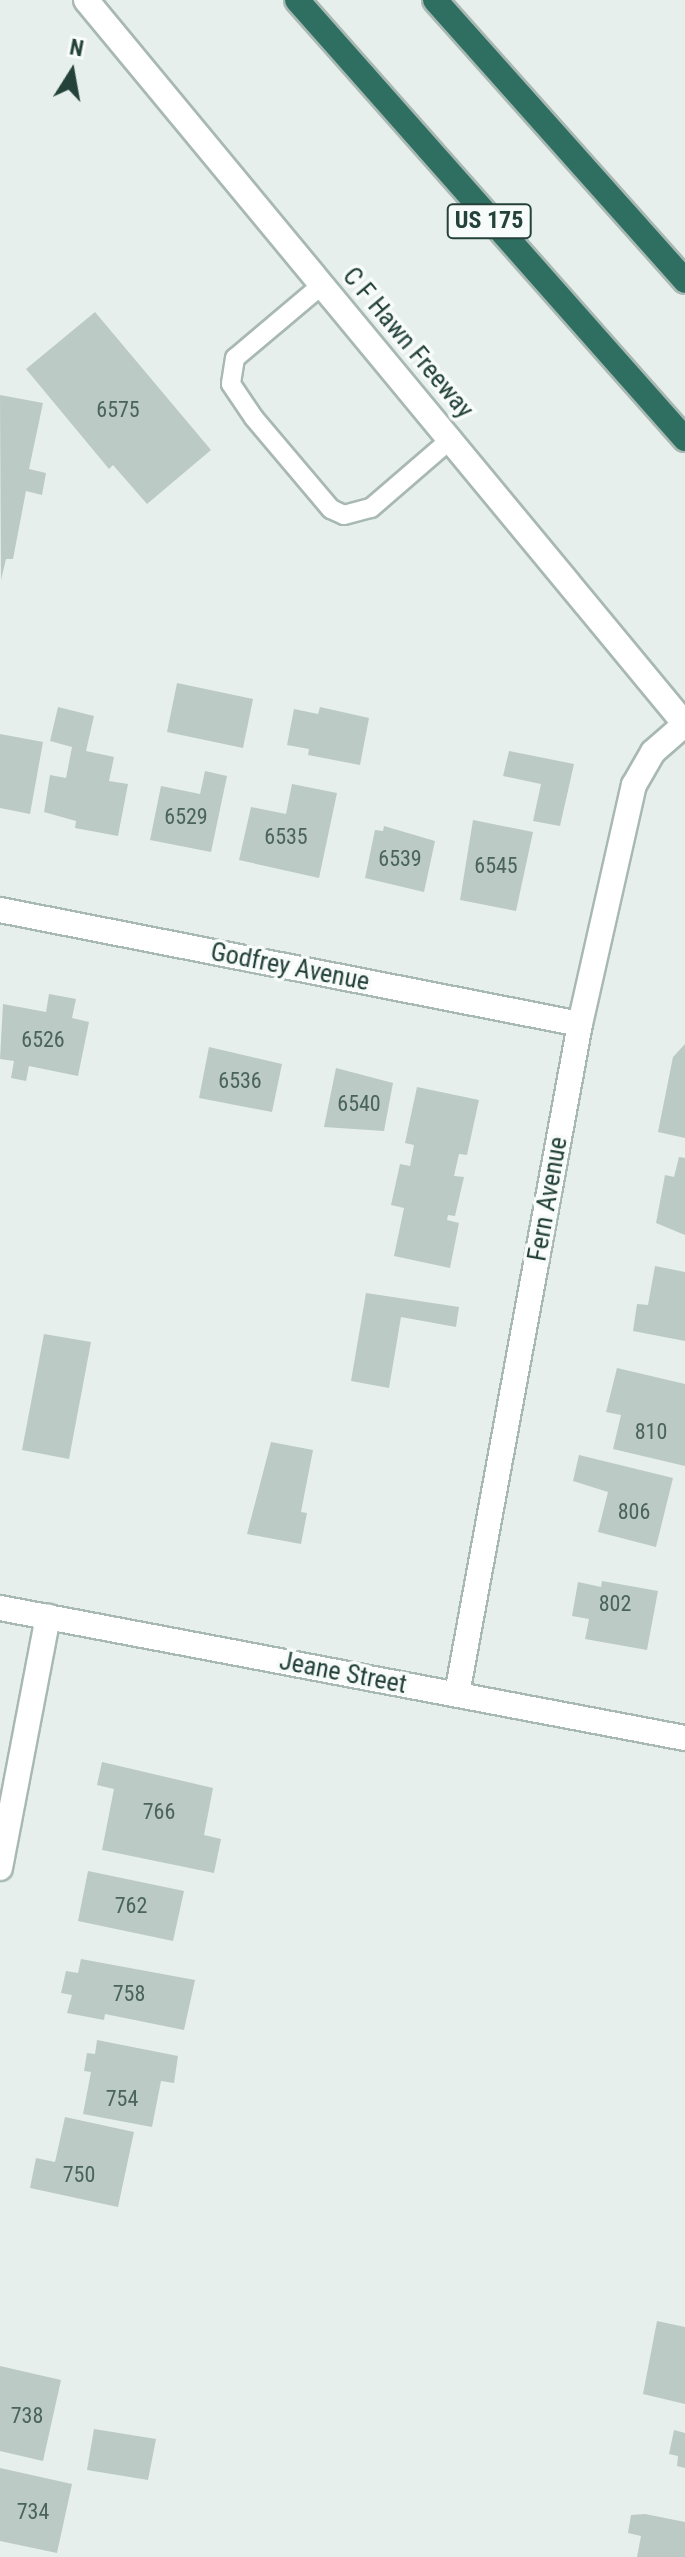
<!DOCTYPE html>
<html>
<head>
<meta charset="utf-8">
<style>
	body { margin:0 }
	#map { position:relative; width:685px; height:2557px; overflow:hidden; background:#e6efeb; font-family:"Roboto Condensed",sans-serif }
	div>[style] { position:absolute }
	.building>* { inset:0; background:#bbcac4 }
	.roads { filter:drop-shadow(2px 0 #a8b8b2) drop-shadow(-2px 0 #a8b8b2) drop-shadow(0 2px #a8b8b2) drop-shadow(0 -2px #a8b8b2) }
	.lane>* { height:18px; margin:-9px; padding:0 9px; transform-origin:9px; border-radius:9px; background:#fff }
	.street>* { height:24px; margin:-12px; padding:0 12px; transform-origin:12px; border-radius:12px; background:#fff }
	.secondary>* { height:24px; margin:-12px; padding:0 12px; transform-origin:12px; border-radius:12px; background:#fff }
	.highway>* { height:24px; margin:-12px; padding:0 12px; transform-origin:12px; border-radius:12px; background:#2f6f62 }
	span { translate:-50% -50%; white-space:nowrap; text-align:center; line-height:1.15; -webkit-text-stroke:7px #f7fbf9; paint-order:stroke }
	.number-label { font-size:22px; color:#4a645c }
	.number-label span { -webkit-text-stroke-width:0 }
	.shield-label span { padding:2px 6px; background:#f7fbf9; border:2px solid; border-radius:6px; -webkit-text-stroke-width:0 }
	.shield-label { font-size:24px; color:#24423a; font-weight:700 }
	.street-label { font-size:26px; color:#24423a }
	.north { position:absolute; left:32px; top:32px; width:80px; height:80px; -webkit-text-stroke:6px #f7fbf9; paint-order:stroke; rotate:11deg; font-size:22px; font-weight:700; line-height:32px; text-align:center; color:#24423a }
	.north::after { content:''; display:block; margin:auto; width:28px; height:36px; background:#24423a; clip-path:polygon(50% 0,100% 100%,50% 72%,0 100%) }
</style>
</head>
<body>
<div id="map">
	<div class="building">
		<div style="clip-path:polygon(95px 312px,211px 450px,147px 504px,113px 465px,109px 469px,26px 369px)"></div>
		<div style="clip-path:polygon(0 395px,43px 403px,29px 469px,46px 473px,42px 495px,26px 491px,13px 559px,6px 559px,1px 580px)"></div>
		<div style="clip-path:polygon(177px 683px,253px 699px,243px 748px,167px 732px)"></div>
		<div style="clip-path:polygon(58px 707px,94px 716px,86px 751px,114px 757px,109px 781px,128px 784px,118px 836px,75px 828px,76px 821px,44px 812px,50px 775px,66px 778px,72px 747px,50px 741px)"></div>
		<div style="clip-path:polygon(320px 707px,369px 718px,360px 765px,308px 755px,309px 749px,287px 745px,294px 709px,318px 714px)"></div>
		<div style="clip-path:polygon(0 734px,43px 742px,30px 814px,0 808px)"></div>
		<div style="clip-path:polygon(509px 751px,574px 764px,560px 826px,533px 821px,541px 784px,503px 776px)"></div>
		<div style="clip-path:polygon(205px 771px,227px 776px,211px 852px,150px 840px,161px 786px,200px 794px)"></div>
		<div style="clip-path:polygon(292px 784px,337px 793px,319px 878px,239px 860px,251px 807px,286px 814px)"></div>
		<div style="clip-path:polygon(473px 820px,533px 832px,516px 911px,460px 900px)"></div>
		<div style="clip-path:polygon(384px 826px,435px 841px,424px 892px,365px 878px,375px 830px,383px 831px)"></div>
		<div style="clip-path:polygon(49px 994px,76px 999px,72px 1018px,89px 1022px,78px 1076px,29px 1066px,26px 1081px,11px 1078px,14px 1061px,0 1059px,3px 1004px,46px 1012px)"></div>
		<div style="clip-path:polygon(685px 1044px,685px 1138px,658px 1132px,673px 1057px)"></div>
		<div style="clip-path:polygon(209px 1047px,282px 1064px,272px 1112px,199px 1098px)"></div>
		<div style="clip-path:polygon(336px 1068px,393px 1083px,384px 1131px,324px 1127px)"></div>
		<div style="clip-path:polygon(417px 1087px,479px 1100px,467px 1155px,459px 1154px,454px 1176px,464px 1177px,455px 1216px,448px 1215px,447px 1220px,459px 1223px,450px 1268px,394px 1256px,404px 1208px,391px 1205px,400px 1164px,410px 1166px,414px 1145px,405px 1143px)"></div>
		<div style="clip-path:polygon(679px 1157px,685px 1158px,685px 1235px,656px 1223px,665px 1175px,674px 1177px)"></div>
		<div style="clip-path:polygon(655px 1266px,685px 1272px,685px 1341px,633px 1331px,637px 1304px,648px 1305px)"></div>
		<div style="clip-path:polygon(366px 1293px,459px 1307px,456px 1327px,401px 1317px,389px 1388px,351px 1381px)"></div>
		<div style="clip-path:polygon(44px 1334px,91px 1342px,69px 1459px,22px 1450px)"></div>
		<div style="clip-path:polygon(617px 1368px,685px 1384px,685px 1466px,613px 1449px,621px 1415px,606px 1412px)"></div>
		<div style="clip-path:polygon(271px 1442px,313px 1450px,301px 1512px,307px 1513px,301px 1544px,247px 1534px)"></div>
		<div style="clip-path:polygon(579px 1455px,673px 1478px,656px 1547px,598px 1532px,608px 1492px,573px 1481px)"></div>
		<div style="clip-path:polygon(602px 1581px,658px 1591px,647px 1650px,585px 1639px,589px 1619px,572px 1616px,578px 1582px,601px 1587px)"></div>
		<div style="clip-path:polygon(102px 1762px,213px 1788px,204px 1835px,221px 1839px,214px 1873px,102px 1850px,114px 1789px,97px 1785px)"></div>
		<div style="clip-path:polygon(88px 1871px,184px 1891px,173px 1941px,78px 1921px)"></div>
		<div style="clip-path:polygon(81px 1959px,195px 1980px,184px 2030px,105px 2014px,104px 2020px,67px 2013px,72px 1995px,61px 1993px,66px 1971px,78px 1973px)"></div>
		<div style="clip-path:polygon(97px 2040px,178px 2056px,174px 2083px,161px 2081px,152px 2127px,83px 2114px,91px 2072px,84px 2071px,87px 2053px,95px 2054px)"></div>
		<div style="clip-path:polygon(65px 2117px,134px 2132px,118px 2207px,30px 2188px,36px 2158px,55px 2162px)"></div>
		<div style="clip-path:polygon(657px 2321px,685px 2327px,685px 2404px,643px 2394px)"></div>
		<div style="clip-path:polygon(0 2366px,61px 2380px,43px 2461px,0 2451px)"></div>
		<div style="clip-path:polygon(94px 2429px,156px 2439px,148px 2480px,87px 2470px)"></div>
		<div style="clip-path:polygon(674px 2430px,685px 2433px,685px 2468px,677px 2466px,678px 2456px,669px 2454px)"></div>
		<div style="clip-path:polygon(0 2468px,72px 2484px,57px 2553px,0 2541px)"></div>
		<div style="clip-path:polygon(645px 2514px,685px 2522px,685px 2557px,637px 2557px,641px 2536px,628px 2533px,631px 2515px)"></div>
	</div>
	<div class="roads">
		<div class="lane">
			<div style="left:323px;top:284px;width:115px;rotate:139.9deg"></div>
			<div style="left:235px;top:358px;width:26px;rotate:99deg"></div>
			<div style="left:231px;top:384px;width:41px;rotate:55.9deg"></div>
			<div style="left:254px;top:418px;width:119px;rotate:49.8deg"></div>
			<div style="left:331px;top:509px;width:14px;rotate:25deg"></div>
			<div style="left:344px;top:515px;width:28px;rotate:-15deg"></div>
			<div style="left:371px;top:508px;width:107px;rotate:-40.8deg"></div>
		</div>
		<div class="street">
			<div style="left:0;top:910px;width:591px;rotate:11.12deg"></div>
			<div style="left:0;top:1608px;width:697px;rotate:10.75deg"></div>
			<div style="left:457px;top:1694px;width:681px;rotate:-79.6deg"></div>
			<div style="left:580px;top:1024px;width:245px;rotate:-77.3deg"></div>
			<div style="left:634px;top:785px;width:38px;rotate:-60deg"></div>
			<div style="left:653px;top:752px;width:43px;rotate:-41.2deg"></div>
			<div style="left:0;top:1868px;width:256px;rotate:-79.2deg"></div>
		</div>
		<div class="secondary">
			<div style="left:86px;top:0;width:940px;rotate:50.4deg"></div>
		</div>
		<div class="highway">
			<div style="left:297px;top:0;width:586px;rotate:48.53deg"></div>
			<div style="left:435px;top:0;width:376px;rotate:48.3deg"></div>
		</div>
	</div>
	<div class="number-label">
		<span style="left:118px;top:410px">6575</span>
		<span style="left:186px;top:817px">6529</span>
		<span style="left:286px;top:837px">6535</span>
		<span style="left:400px;top:859px">6539</span>
		<span style="left:496px;top:866px">6545</span>
		<span style="left:43px;top:1040px">6526</span>
		<span style="left:240px;top:1081px">6536</span>
		<span style="left:359px;top:1104px">6540</span>
		<span style="left:651px;top:1432px">810</span>
		<span style="left:634px;top:1512px">806</span>
		<span style="left:615px;top:1604px">802</span>
		<span style="left:159px;top:1812px">766</span>
		<span style="left:131px;top:1906px">762</span>
		<span style="left:129px;top:1994px">758</span>
		<span style="left:122px;top:2099px">754</span>
		<span style="left:79px;top:2175px">750</span>
		<span style="left:27px;top:2416px">738</span>
		<span style="left:33px;top:2512px">734</span>
	</div>
	<div class="shield-label">
		<span style="left:489px;top:221px">US 175</span>
	</div>
	<div class="street-label">
		<span style="left:408px;top:343px;rotate:50deg">C F Hawn Freeway</span>
		<span style="left:290px;top:967px;rotate:11deg">Godfrey Avenue</span>
		<span style="left:548px;top:1199px;rotate:-80deg">Fern Avenue</span>
		<span style="left:343px;top:1673px;rotate:11deg">Jeane Street</span>
	</div>
	<div class="north">N</div>
</div>
</body>
</html>
